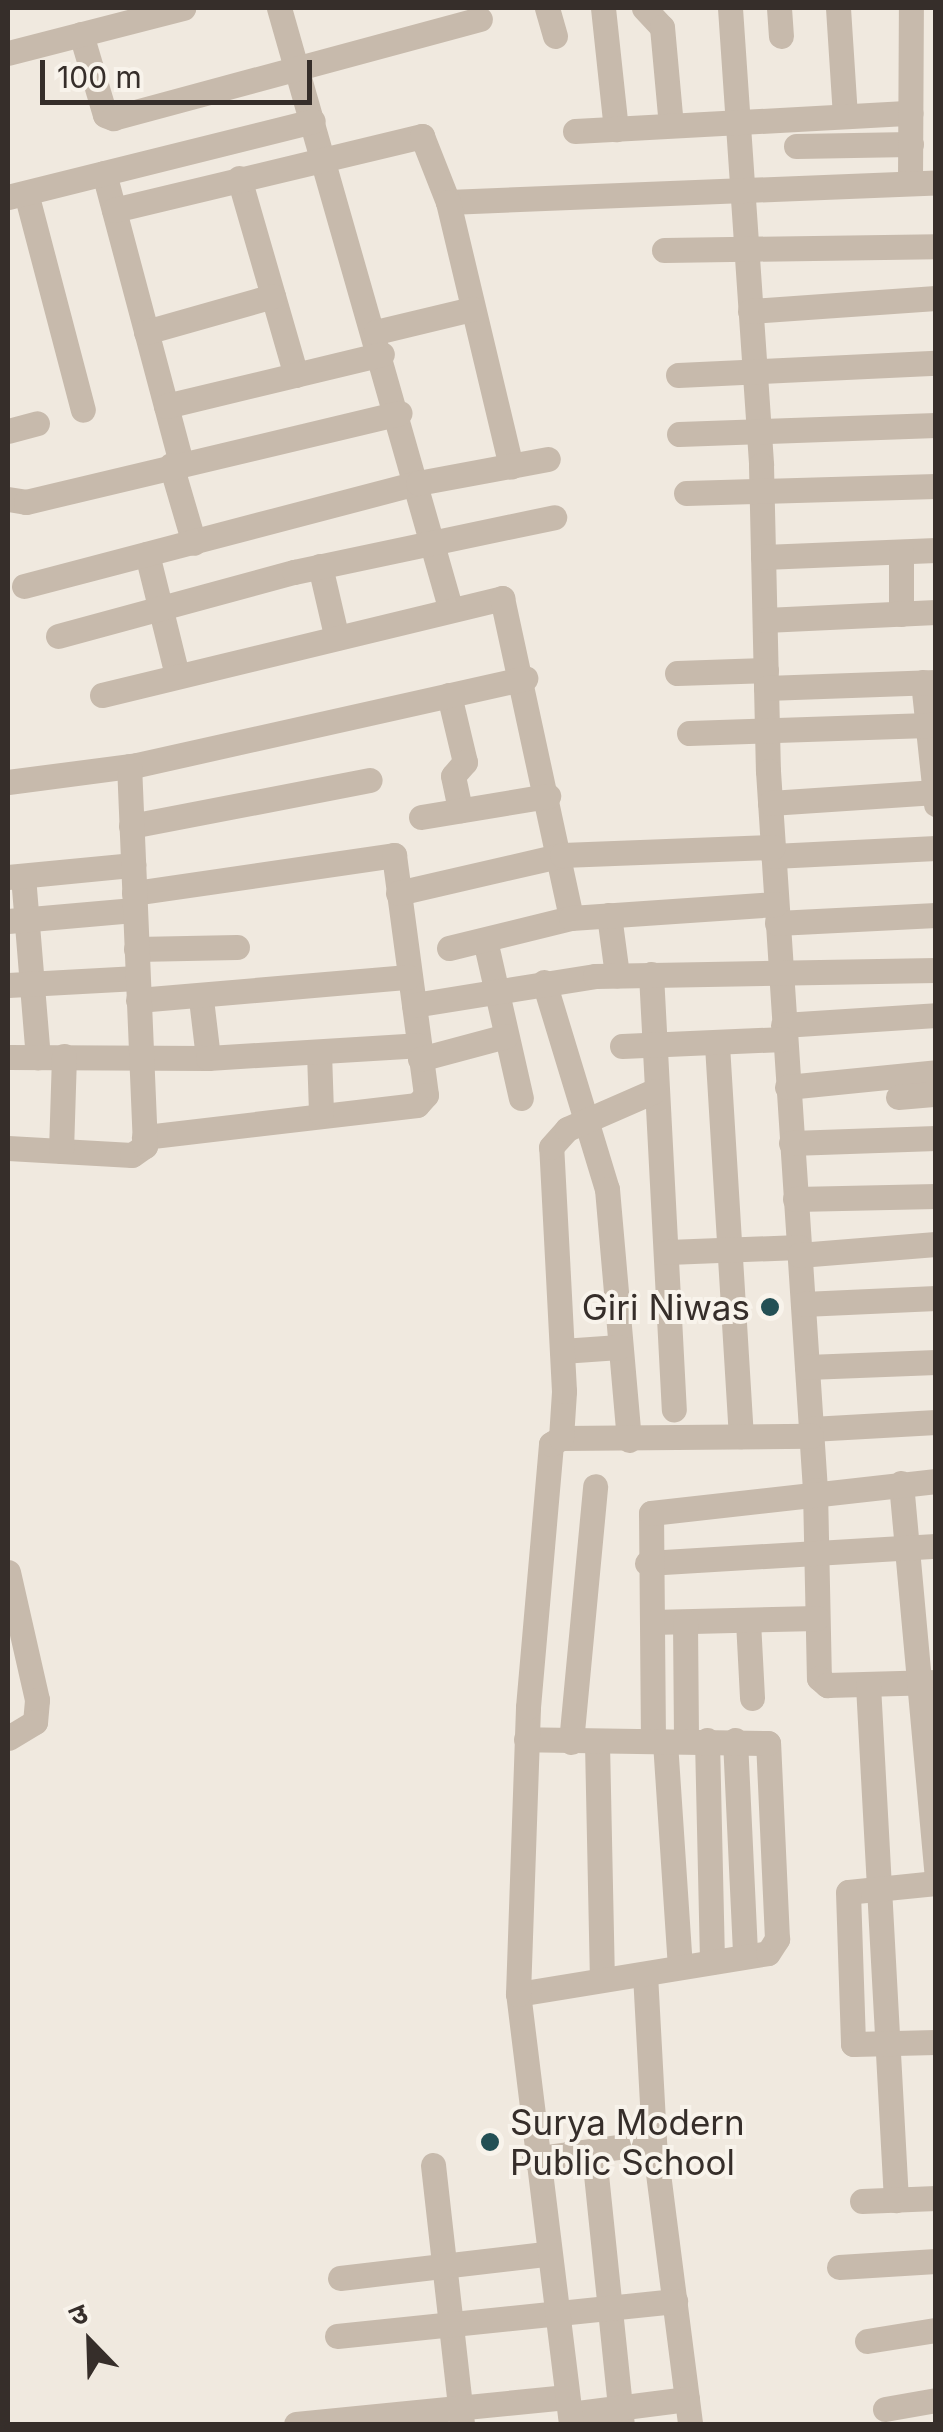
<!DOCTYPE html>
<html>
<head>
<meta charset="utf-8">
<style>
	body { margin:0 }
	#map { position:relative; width:943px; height:2432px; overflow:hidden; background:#f0e9df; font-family:Inter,"Noto Sans Devanagari",sans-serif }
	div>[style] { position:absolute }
	.minor>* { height:25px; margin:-12.5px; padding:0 12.5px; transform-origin:12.5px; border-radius:12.5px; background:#c7baac }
	.dots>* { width:28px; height:28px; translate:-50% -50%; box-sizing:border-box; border:5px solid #f8f3eb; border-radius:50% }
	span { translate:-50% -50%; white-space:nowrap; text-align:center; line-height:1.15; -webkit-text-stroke:8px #f8f3eb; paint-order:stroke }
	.poi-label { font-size:35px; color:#362e2a }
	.right { translate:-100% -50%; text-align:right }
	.left { translate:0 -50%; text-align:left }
	.frame { position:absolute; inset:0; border:10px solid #362e2a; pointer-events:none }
	.north { position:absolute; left:40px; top:2292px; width:100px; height:100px; -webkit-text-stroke:8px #f8f3eb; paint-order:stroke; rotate:337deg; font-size:28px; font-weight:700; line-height:40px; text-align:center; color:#362e2a }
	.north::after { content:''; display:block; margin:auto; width:35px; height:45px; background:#362e2a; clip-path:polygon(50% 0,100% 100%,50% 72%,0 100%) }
	.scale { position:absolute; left:40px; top:60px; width:272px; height:45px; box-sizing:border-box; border:5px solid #362e2a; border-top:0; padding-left:12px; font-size:30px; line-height:35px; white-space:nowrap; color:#362e2a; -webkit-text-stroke:8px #f8f3eb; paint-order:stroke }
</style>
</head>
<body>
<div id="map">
	<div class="minor">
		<div style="left:279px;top:8px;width:623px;rotate:74.07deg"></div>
		<div style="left:547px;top:8px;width:29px;rotate:74deg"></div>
		<div style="left:603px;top:8px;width:122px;rotate:83.9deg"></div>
		<div style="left:644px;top:8px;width:26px;rotate:47deg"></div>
		<div style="left:662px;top:27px;width:98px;rotate:84.8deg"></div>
		<div style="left:730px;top:8px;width:458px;rotate:86.1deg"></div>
		<div style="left:761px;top:465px;width:306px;rotate:88.7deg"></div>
		<div style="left:768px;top:771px;width:721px;rotate:86.26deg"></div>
		<div style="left:815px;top:1490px;width:188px;rotate:88.8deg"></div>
		<div style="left:819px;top:1678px;width:11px;rotate:41deg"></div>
		<div style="left:827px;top:1685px;width:109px;rotate:-1.6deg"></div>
		<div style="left:779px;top:8px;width:28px;rotate:86deg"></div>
		<div style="left:838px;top:8px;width:108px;rotate:86.3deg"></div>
		<div style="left:81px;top:34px;width:84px;rotate:73.5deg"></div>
		<div style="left:105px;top:115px;width:9px;rotate:21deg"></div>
		<div style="left:113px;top:118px;width:380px;rotate:-15.1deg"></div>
		<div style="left:8px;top:53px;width:181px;rotate:-14.4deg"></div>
		<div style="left:575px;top:131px;width:336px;rotate:-3.1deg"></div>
		<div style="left:796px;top:146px;width:115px;rotate:-1deg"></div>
		<div style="left:104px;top:173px;width:300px;rotate:75.1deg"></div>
		<div style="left:239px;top:178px;width:205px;rotate:73.9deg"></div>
		<div style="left:910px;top:181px;width:173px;rotate:-89.7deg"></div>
		<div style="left:26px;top:193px;width:224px;rotate:75.3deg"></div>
		<div style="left:8px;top:197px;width:314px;rotate:-14deg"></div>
		<div style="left:448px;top:202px;width:488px;rotate:-2.3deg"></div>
		<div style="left:114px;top:210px;width:317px;rotate:-13.5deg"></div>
		<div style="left:422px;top:136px;width:71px;rotate:68.5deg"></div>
		<div style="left:448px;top:202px;width:272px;rotate:76.6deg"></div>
		<div style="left:664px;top:250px;width:272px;rotate:-0.8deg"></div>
		<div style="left:750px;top:311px;width:186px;rotate:-4deg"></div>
		<div style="left:146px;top:332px;width:132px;rotate:-15.8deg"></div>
		<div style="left:376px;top:332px;width:99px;rotate:-13.5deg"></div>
		<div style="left:678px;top:375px;width:258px;rotate:-2.7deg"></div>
		<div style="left:166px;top:406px;width:222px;rotate:-13.5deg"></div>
		<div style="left:8px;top:431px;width:30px;rotate:-15deg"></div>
		<div style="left:679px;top:434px;width:257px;rotate:-2deg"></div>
		<div style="left:171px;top:465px;width:81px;rotate:73.6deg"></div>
		<div style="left:686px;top:493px;width:250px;rotate:-1.6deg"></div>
		<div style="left:8px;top:499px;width:18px;rotate:9deg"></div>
		<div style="left:26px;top:502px;width:384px;rotate:-13.4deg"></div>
		<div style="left:147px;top:554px;width:125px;rotate:76.1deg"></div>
		<div style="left:763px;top:557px;width:173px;rotate:-2.3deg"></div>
		<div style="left:320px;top:566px;width:71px;rotate:76.9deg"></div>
		<div style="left:24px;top:586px;width:407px;rotate:-14.7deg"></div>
		<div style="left:418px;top:483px;width:132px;rotate:-10.5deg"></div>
		<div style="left:901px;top:614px;width:62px;rotate:-90deg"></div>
		<div style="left:765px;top:620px;width:171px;rotate:-2.7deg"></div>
		<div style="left:58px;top:636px;width:245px;rotate:-15.2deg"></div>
		<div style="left:294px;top:572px;width:266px;rotate:-11.9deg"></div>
		<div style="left:677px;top:673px;width:89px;rotate:-1.9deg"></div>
		<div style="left:923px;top:682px;width:123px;rotate:83.9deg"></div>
		<div style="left:766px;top:688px;width:170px;rotate:-2deg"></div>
		<div style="left:102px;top:695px;width:412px;rotate:-13.6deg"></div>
		<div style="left:502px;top:598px;width:327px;rotate:77.8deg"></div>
		<div style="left:449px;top:695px;width:69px;rotate:76.6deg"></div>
		<div style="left:465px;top:762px;width:18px;rotate:131deg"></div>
		<div style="left:453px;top:776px;width:35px;rotate:78deg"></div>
		<div style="left:689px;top:733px;width:247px;rotate:-1.9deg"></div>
		<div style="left:8px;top:782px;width:130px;rotate:-7.5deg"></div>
		<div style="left:137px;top:765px;width:398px;rotate:-12.6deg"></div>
		<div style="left:770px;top:803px;width:166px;rotate:-3.8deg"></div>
		<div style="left:421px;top:817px;width:129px;rotate:-9.4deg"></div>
		<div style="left:131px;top:826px;width:243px;rotate:-10.9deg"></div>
		<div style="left:773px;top:856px;width:163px;rotate:-2.8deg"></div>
		<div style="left:23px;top:876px;width:182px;rotate:85.3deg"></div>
		<div style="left:8px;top:877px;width:126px;rotate:-5.5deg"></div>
		<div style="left:134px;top:893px;width:263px;rotate:-8.3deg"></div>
		<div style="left:394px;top:855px;width:242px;rotate:82.4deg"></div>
		<div style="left:426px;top:1095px;width:13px;rotate:132deg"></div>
		<div style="left:417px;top:1105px;width:275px;rotate:173.3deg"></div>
		<div style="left:398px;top:893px;width:168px;rotate:-13deg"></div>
		<div style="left:562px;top:855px;width:211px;rotate:-2.2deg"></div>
		<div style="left:609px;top:915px;width:61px;rotate:82.4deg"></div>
		<div style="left:8px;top:921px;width:126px;rotate:-5deg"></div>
		<div style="left:777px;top:923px;width:159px;rotate:-2.9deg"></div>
		<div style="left:485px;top:940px;width:162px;rotate:77.2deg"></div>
		<div style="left:449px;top:948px;width:126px;rotate:-13.8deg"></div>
		<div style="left:571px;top:918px;width:205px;rotate:-3.9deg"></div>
		<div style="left:136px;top:949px;width:101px;rotate:-1.1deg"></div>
		<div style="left:651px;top:974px;width:436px;rotate:87deg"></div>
		<div style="left:544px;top:982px;width:216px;rotate:73.1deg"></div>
		<div style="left:607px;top:1189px;width:252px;rotate:85deg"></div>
		<div style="left:8px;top:985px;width:129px;rotate:-3.1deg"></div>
		<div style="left:201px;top:999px;width:59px;rotate:83.2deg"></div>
		<div style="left:138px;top:1000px;width:271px;rotate:-4.9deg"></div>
		<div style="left:414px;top:1005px;width:183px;rotate:-9.1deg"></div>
		<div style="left:595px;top:976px;width:341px;rotate:-1deg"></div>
		<div style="left:783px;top:1025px;width:153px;rotate:-3.7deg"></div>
		<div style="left:717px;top:1045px;width:392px;rotate:86.5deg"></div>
		<div style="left:622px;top:1046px;width:161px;rotate:-2.5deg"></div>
		<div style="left:319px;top:1052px;width:61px;rotate:88.1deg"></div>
		<div style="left:8px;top:1057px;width:200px;rotate:0.3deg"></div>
		<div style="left:208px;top:1058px;width:210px;rotate:-3.5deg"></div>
		<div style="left:420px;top:1059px;width:89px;rotate:-15deg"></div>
		<div style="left:787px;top:1087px;width:150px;rotate:-5.7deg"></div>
		<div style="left:898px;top:1097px;width:38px;rotate:-5deg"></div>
		<div style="left:791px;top:1143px;width:145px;rotate:-2deg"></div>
		<div style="left:8px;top:1148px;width:124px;rotate:3.2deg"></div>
		<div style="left:132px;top:1155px;width:16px;rotate:-35deg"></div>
		<div style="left:145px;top:1146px;width:380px;rotate:-92.4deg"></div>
		<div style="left:61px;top:1151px;width:95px;rotate:-88.2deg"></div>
		<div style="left:795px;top:1199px;width:141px;rotate:-1.2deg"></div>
		<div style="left:668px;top:1252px;width:131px;rotate:-2.2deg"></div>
		<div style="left:799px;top:1255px;width:137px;rotate:-4.6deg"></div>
		<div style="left:803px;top:1304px;width:133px;rotate:-2.6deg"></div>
		<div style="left:562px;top:1351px;width:57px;rotate:-4deg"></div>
		<div style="left:807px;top:1367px;width:129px;rotate:-2.2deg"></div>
		<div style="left:811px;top:1429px;width:125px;rotate:-3.2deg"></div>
		<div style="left:561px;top:1438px;width:250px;rotate:-0.5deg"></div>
		<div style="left:901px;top:1483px;width:389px;rotate:84.8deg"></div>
		<div style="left:647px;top:1563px;width:289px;rotate:-3.4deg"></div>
		<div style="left:8px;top:1572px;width:131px;rotate:77.2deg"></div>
		<div style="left:37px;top:1700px;width:22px;rotate:95deg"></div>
		<div style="left:35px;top:1722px;width:31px;rotate:149deg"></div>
		<div style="left:748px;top:1621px;width:77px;rotate:87deg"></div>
		<div style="left:652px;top:1622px;width:165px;rotate:-1.4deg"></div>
		<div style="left:685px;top:1622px;width:119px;rotate:89.5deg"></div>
		<div style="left:868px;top:1685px;width:516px;rotate:86.89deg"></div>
		<div style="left:707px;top:1740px;width:222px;rotate:88.7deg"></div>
		<div style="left:735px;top:1740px;width:216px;rotate:87.3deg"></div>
		<div style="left:653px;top:1741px;width:228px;rotate:-90.5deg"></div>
		<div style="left:651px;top:1513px;width:287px;rotate:-6.4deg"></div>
		<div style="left:571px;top:1742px;width:257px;rotate:-84.6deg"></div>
		<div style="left:665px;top:1742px;width:225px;rotate:86.2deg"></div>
		<div style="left:597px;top:1743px;width:235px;rotate:88.8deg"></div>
		<div style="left:936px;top:1883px;width:88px;rotate:174.2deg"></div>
		<div style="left:848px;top:1892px;width:152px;rotate:88.1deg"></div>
		<div style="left:853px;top:2044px;width:83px;rotate:-1.4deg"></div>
		<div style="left:645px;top:1974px;width:168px;rotate:86.9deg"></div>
		<div style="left:654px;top:2142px;width:284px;rotate:82.7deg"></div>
		<div style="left:518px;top:1994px;width:253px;rotate:-9.3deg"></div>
		<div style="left:768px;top:1953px;width:17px;rotate:-57deg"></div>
		<div style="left:777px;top:1939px;width:196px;rotate:-92.6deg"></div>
		<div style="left:768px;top:1743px;width:242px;rotate:-179.1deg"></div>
		<div style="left:594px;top:2155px;width:270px;rotate:84.1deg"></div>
		<div style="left:534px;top:2159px;width:121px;rotate:-8.1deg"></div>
		<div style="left:433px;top:2165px;width:261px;rotate:83.6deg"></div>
		<div style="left:862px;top:2201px;width:74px;rotate:-2.3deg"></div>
		<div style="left:839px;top:2267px;width:97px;rotate:-3.5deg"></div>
		<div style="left:340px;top:2278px;width:206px;rotate:-6.7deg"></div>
		<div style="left:337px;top:2336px;width:340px;rotate:-5.9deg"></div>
		<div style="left:867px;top:2341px;width:70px;rotate:-9.1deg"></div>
		<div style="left:885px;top:2409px;width:52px;rotate:-10deg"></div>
		<div style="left:570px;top:2414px;width:118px;rotate:-7.3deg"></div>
		<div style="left:296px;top:2424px;width:272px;rotate:-5.7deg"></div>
		<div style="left:571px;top:2424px;width:433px;rotate:-97deg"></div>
		<div style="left:518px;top:1994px;width:287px;rotate:-88deg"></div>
		<div style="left:528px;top:1707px;width:264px;rotate:-85deg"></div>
		<div style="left:551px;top:1444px;width:12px;rotate:-31deg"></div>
		<div style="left:561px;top:1438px;width:47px;rotate:-86.3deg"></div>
		<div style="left:564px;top:1391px;width:244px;rotate:-93deg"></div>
		<div style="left:551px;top:1147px;width:24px;rotate:-48deg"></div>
		<div style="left:567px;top:1129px;width:95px;rotate:-23.6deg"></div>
	</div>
	<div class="dots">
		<div style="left:770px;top:1307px;background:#234f54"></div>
		<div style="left:490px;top:2142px;background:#234f54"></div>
	</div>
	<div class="poi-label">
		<span class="right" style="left:750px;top:1307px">Giri Niwas</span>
		<span class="left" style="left:510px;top:2142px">Surya Modern<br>Public School</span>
	</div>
	<div class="frame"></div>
	<div class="north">उ</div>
	<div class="scale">100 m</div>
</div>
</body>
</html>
